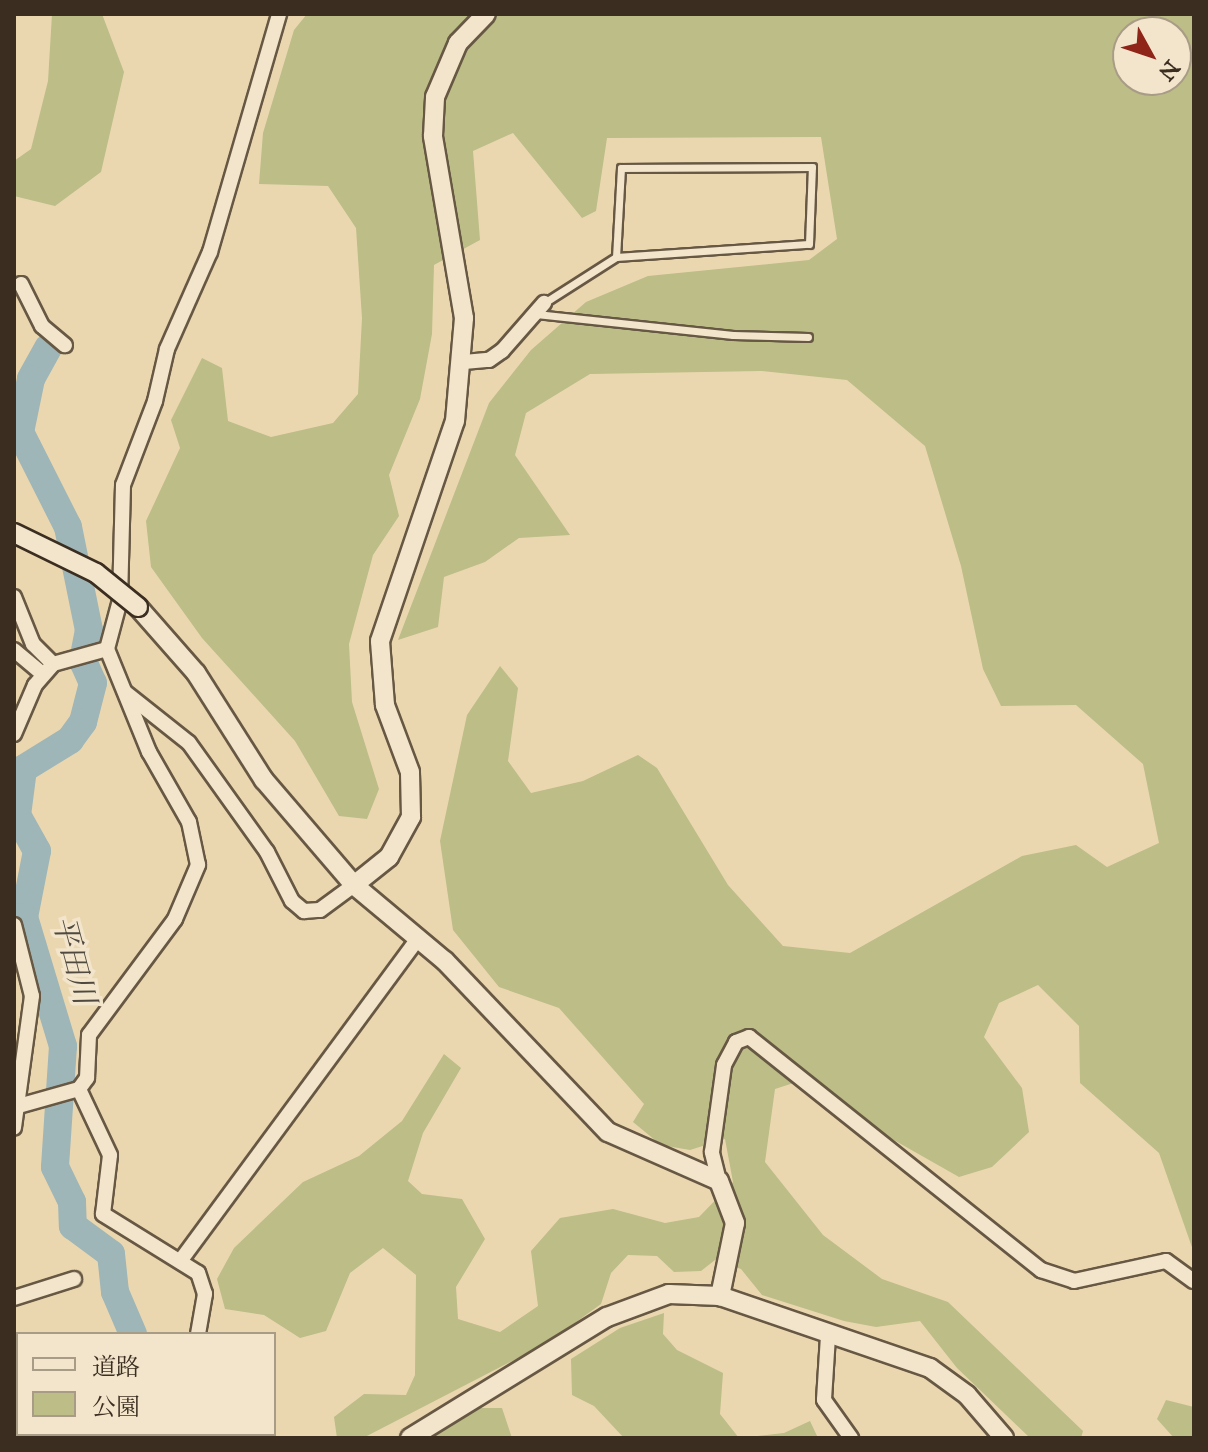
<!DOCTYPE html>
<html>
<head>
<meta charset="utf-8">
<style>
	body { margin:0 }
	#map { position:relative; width:1208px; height:1452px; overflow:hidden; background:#ebd7af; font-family:"IM FELL Great Primer","Noto Serif JP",serif }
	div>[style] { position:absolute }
	.green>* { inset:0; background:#bcbd87 }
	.river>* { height:28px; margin:-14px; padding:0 14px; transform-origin:14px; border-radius:14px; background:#9eb6b7 }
	.roads { filter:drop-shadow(2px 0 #675844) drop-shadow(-2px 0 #675844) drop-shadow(0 2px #675844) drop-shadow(0 -2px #675844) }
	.lane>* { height:7px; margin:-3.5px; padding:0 3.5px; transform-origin:3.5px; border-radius:3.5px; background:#f2e5cb }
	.street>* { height:14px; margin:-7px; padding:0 7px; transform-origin:7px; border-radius:7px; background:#f2e5cb }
	.secondary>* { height:18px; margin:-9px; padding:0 9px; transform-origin:9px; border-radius:9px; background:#f2e5cb }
	.bridges { filter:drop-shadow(2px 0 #3b2e21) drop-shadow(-2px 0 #3b2e21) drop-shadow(0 2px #3b2e21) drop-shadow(0 -2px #3b2e21) }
	.secondary-bridge>* { height:18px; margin:-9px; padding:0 9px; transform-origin:9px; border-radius:9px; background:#f2e5cb }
	span { translate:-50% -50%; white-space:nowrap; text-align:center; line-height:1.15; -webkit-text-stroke:7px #f2e5cb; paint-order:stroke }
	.water-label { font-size:30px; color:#4f493f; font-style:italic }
	.frame { position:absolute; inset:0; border:16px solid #3b2e21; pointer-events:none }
	.legend { position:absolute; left:16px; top:1332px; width:260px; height:104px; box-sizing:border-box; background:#f2e5cb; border:2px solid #a99c87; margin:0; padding:10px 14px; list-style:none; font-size:24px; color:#3b2e21 }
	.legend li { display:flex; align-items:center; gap:16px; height:40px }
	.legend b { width:40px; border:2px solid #a99c87 }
	.north { position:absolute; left:1112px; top:16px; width:80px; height:80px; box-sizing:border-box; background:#f2e5cb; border:2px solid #a99c87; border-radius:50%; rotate:130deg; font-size:22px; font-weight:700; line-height:32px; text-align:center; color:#3b2e21 }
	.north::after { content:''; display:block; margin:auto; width:28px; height:36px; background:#8f2418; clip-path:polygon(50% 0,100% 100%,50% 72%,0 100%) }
</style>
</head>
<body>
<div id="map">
	<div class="green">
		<div style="clip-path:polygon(52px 14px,102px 14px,124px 72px,101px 172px,55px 206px,14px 196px,14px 161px,31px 149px,48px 81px)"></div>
		<div style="clip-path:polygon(evenodd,307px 14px,1194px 14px,1194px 1253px,1159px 1153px,1080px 1083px,1079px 1026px,1038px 985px,999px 1003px,984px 1037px,1022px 1088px,1029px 1132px,992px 1167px,959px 1177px,885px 1135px,809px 1078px,775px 1089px,765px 1162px,823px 1235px,882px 1279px,948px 1302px,1083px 1431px,1081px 1438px,1030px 1438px,957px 1368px,920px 1321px,876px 1327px,844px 1321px,762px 1295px,741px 1269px,715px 1260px,701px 1271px,674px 1272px,657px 1256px,628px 1255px,611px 1273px,601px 1304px,547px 1343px,363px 1438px,337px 1438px,334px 1417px,364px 1394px,406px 1395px,415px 1375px,416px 1275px,383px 1248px,350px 1273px,326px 1331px,300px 1338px,264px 1315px,225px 1309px,217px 1279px,234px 1248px,303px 1182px,359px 1156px,402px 1121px,444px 1054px,461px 1068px,423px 1133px,408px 1181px,422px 1194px,462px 1199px,485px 1239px,456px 1287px,458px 1319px,500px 1332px,538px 1306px,531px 1251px,560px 1218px,613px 1209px,665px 1223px,699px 1217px,733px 1182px,725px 1139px,690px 1150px,661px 1145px,633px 1122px,644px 1104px,559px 1008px,499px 987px,453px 930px,440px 841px,467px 715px,500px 666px,518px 688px,508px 761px,531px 793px,583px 781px,638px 755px,657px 768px,728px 885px,783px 946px,850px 953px,1022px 856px,1076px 845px,1107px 867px,1159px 843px,1143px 764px,1076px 705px,1001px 706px,983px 669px,961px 566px,925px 446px,847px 380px,761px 371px,590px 374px,526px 413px,515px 455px,570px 535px,519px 538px,485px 562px,444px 577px,438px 627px,398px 640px,489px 403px,531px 350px,586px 302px,648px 276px,809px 260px,837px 239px,821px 137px,607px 138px,596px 211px,582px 218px,513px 133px,473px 151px,480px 240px,434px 265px,432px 334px,420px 399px,389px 475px,399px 516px,373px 555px,349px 644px,352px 702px,379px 789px,367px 819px,339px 816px,295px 741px,202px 638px,151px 567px,146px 521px,180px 448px,171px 420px,202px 358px,222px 368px,228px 421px,271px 437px,333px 423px,358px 394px,362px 318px,356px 228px,328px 186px,259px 184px,263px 133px,294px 30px,307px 14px,1128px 32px,1176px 32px,1176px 80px,1128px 80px,1128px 32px)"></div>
		<div style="clip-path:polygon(664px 1313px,663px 1334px,677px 1350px,723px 1373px,720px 1414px,739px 1438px,784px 1433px,810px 1421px,818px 1438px,624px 1438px,594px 1406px,572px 1395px,571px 1359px,620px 1328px)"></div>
		<div style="clip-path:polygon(1166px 1400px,1194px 1407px,1194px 1438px,1174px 1438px,1157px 1419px)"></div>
		<div style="clip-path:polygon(478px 1408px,502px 1408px,512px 1438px,422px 1438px)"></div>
	</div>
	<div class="river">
		<div style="left:48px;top:348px;width:35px;rotate:119deg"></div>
		<div style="left:31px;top:379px;width:54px;rotate:101.7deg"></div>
		<div style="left:20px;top:432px;width:106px;rotate:63.2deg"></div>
		<div style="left:68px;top:527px;width:105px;rotate:78.5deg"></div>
		<div style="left:89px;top:630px;width:32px;rotate:101deg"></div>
		<div style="left:83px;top:661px;width:24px;rotate:66deg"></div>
		<div style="left:93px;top:683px;width:40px;rotate:104.4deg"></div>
		<div style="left:83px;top:722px;width:22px;rotate:126deg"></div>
		<div style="left:70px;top:740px;width:55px;rotate:148.3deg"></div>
		<div style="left:23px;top:769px;width:46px;rotate:97.4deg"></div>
		<div style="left:17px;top:815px;width:41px;rotate:60.9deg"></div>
		<div style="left:37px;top:851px;width:67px;rotate:101.1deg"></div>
		<div style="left:24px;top:917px;width:135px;rotate:73.2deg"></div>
		<div style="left:63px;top:1046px;width:121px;rotate:93.8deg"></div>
		<div style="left:55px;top:1167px;width:39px;rotate:64deg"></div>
		<div style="left:72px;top:1202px;width:24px;rotate:88deg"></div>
		<div style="left:73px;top:1226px;width:47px;rotate:36.4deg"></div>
		<div style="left:111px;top:1254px;width:38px;rotate:84deg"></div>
		<div style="left:115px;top:1292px;width:46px;rotate:66.8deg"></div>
		<div style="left:131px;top:1438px;width:6px;rotate:-45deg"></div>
	</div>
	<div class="roads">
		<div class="lane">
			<div style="left:544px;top:303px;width:85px;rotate:-32.6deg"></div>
			<div style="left:616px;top:257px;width:193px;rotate:-3.9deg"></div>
			<div style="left:809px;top:244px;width:77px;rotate:-87.8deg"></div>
			<div style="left:812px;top:167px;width:191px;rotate:179.7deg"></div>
			<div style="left:621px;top:168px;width:89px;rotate:93.2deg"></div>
			<div style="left:536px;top:314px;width:198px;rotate:6.1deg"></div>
			<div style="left:733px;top:335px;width:75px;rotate:1.5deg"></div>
		</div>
		<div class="street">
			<div style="left:21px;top:284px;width:47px;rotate:63.4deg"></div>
			<div style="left:42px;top:326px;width:30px;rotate:40deg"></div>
			<div style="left:464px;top:362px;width:25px;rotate:-5deg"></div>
			<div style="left:489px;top:360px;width:16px;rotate:-35deg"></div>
			<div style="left:502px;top:351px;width:64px;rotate:-48.8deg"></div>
			<div style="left:14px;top:597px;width:51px;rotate:68deg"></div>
			<div style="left:33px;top:644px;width:28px;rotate:45deg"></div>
			<div style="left:14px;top:650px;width:38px;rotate:40deg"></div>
			<div style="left:126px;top:693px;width:80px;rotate:38.4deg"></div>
			<div style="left:189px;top:743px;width:134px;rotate:54.4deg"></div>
			<div style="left:267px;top:852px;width:55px;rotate:63deg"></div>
			<div style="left:292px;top:901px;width:16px;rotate:40deg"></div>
			<div style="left:304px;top:911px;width:16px;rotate:-4deg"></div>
			<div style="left:320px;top:910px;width:42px;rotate:-36.3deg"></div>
			<div style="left:14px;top:734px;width:53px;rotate:-66.8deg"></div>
			<div style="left:35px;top:685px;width:28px;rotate:-49deg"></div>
			<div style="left:53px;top:664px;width:56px;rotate:-15.5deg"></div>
			<div style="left:14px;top:925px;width:73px;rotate:75.8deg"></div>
			<div style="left:32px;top:996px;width:133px;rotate:97.8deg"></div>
			<div style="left:22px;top:1105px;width:59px;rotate:-15.7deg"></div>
			<div style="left:719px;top:1181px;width:30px;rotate:-104deg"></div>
			<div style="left:712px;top:1152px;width:88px;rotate:-82.1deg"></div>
			<div style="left:724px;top:1065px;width:26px;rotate:-62deg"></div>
			<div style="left:736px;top:1042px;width:14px;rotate:-21deg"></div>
			<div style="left:749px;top:1037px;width:374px;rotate:38.6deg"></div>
			<div style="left:1041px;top:1270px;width:35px;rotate:18deg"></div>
			<div style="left:1074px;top:1281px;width:94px;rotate:-12.3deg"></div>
			<div style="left:1166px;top:1261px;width:34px;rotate:36deg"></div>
			<div style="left:181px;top:1260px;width:400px;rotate:-53.6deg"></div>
			<div style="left:14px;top:1298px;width:63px;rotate:-17.6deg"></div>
			<div style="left:198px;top:1334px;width:41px;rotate:-80.1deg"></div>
			<div style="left:205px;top:1294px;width:22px;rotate:-108deg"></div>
			<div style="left:198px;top:1273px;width:112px;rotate:-148.2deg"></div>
			<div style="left:103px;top:1214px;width:59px;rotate:-83.2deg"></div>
			<div style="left:110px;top:1155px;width:73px;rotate:-115.2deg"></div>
			<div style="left:79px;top:1089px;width:14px;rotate:-54deg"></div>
			<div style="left:87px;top:1078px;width:43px;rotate:-87.3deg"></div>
			<div style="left:89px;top:1035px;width:144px;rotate:-53.4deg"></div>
			<div style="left:175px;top:919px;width:59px;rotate:-66.9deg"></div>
			<div style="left:198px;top:865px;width:44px;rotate:-101.8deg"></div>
			<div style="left:189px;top:822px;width:81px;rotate:-119.7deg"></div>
			<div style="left:149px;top:752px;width:111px;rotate:-112.2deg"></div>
			<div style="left:107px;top:649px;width:51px;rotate:-75.1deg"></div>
			<div style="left:120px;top:600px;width:115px;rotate:-88.5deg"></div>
			<div style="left:123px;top:485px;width:90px;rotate:-69.1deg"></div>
			<div style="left:155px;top:401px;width:53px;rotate:-77deg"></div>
			<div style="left:167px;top:349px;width:106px;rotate:-66.1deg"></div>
			<div style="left:210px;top:252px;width:248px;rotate:-73.8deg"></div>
			<div style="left:828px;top:1336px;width:64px;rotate:93.6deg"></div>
			<div style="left:824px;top:1400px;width:47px;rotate:54.6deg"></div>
			<div style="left:183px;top:1438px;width:4px;rotate:-90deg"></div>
		</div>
		<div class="secondary">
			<div style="left:138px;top:607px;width:88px;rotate:48.7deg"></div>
			<div style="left:196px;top:673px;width:127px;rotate:57.6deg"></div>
			<div style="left:264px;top:780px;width:138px;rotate:49.4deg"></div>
			<div style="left:354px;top:885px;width:119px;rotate:39.9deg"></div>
			<div style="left:445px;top:961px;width:236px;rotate:46.4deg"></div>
			<div style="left:608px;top:1132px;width:121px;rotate:23.8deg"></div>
			<div style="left:719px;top:1181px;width:45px;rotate:69.1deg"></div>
			<div style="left:735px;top:1223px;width:75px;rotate:101.6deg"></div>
			<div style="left:354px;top:885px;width:45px;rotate:-38.7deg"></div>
			<div style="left:389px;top:857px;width:46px;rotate:-61.2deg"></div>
			<div style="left:411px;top:817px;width:45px;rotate:-91.3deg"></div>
			<div style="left:410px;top:772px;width:72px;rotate:-110.5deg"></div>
			<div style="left:385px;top:705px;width:64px;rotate:-94.5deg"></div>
			<div style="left:380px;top:641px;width:232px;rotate:-71.2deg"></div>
			<div style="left:455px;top:421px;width:103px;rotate:-85deg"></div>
			<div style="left:464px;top:318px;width:185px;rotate:-99.7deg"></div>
			<div style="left:433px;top:136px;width:39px;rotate:-87deg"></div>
			<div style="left:435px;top:97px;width:59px;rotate:-66.9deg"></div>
			<div style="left:458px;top:43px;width:40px;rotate:-46deg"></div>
			<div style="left:410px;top:1438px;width:231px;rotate:-31.6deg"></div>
			<div style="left:607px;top:1317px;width:66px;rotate:-20.4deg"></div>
			<div style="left:669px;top:1294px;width:51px;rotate:2.2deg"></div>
			<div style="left:720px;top:1296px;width:222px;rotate:18.9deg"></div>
			<div style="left:930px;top:1368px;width:46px;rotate:36.1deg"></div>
			<div style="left:967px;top:1395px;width:57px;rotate:49.3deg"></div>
		</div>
	</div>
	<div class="bridges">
		<div class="secondary-bridge">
			<div style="left:14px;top:533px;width:91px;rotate:26deg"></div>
			<div style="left:96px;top:573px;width:54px;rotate:39deg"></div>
		</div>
	</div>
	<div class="water-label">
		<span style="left:74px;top:960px;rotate:75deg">平田川</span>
	</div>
	<div class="frame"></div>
	<ul class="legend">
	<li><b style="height:10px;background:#f2e5cb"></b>道路</li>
	<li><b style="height:22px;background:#bcbd87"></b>公園</li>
	</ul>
	<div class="north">N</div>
</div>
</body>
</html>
